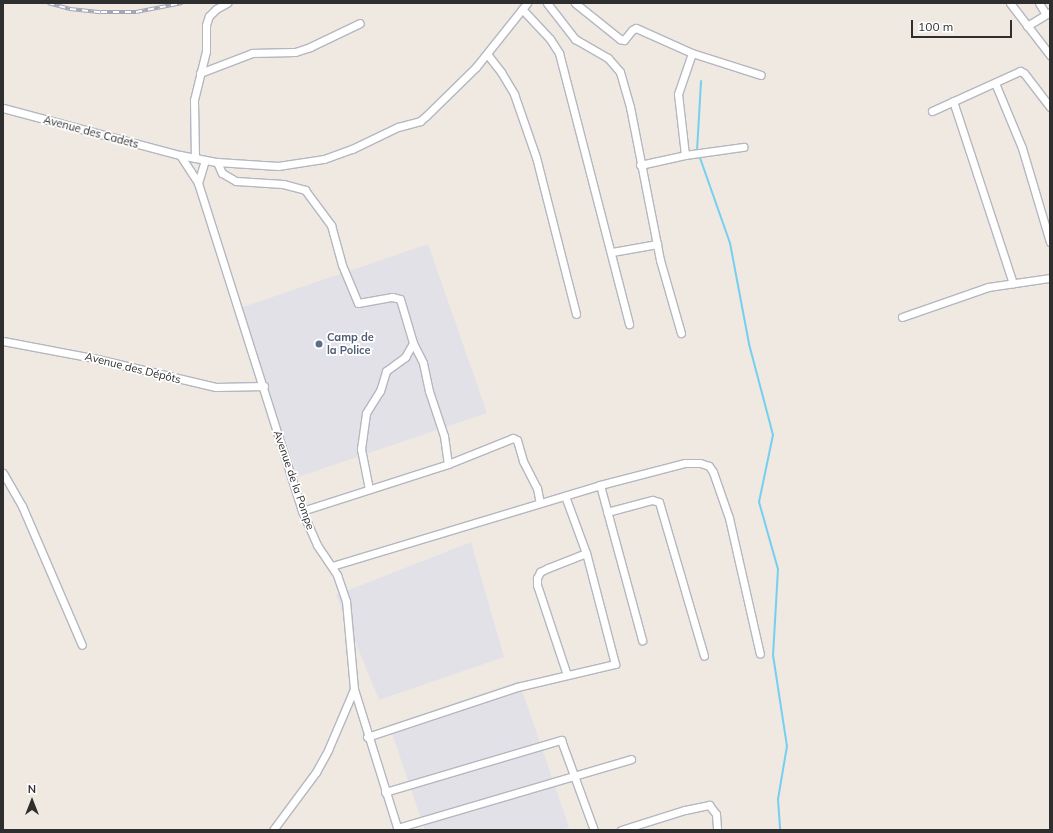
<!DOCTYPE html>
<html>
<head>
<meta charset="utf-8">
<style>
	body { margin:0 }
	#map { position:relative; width:1053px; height:833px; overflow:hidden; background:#efe9e1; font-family:Mulish,sans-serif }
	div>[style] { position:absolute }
	.industrial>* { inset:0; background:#e3e1e8 }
	.stream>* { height:2px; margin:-1px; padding:0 1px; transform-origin:1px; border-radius:1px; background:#75cff0 }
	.roads { filter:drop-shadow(1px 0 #b4b7c1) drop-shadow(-1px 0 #b4b7c1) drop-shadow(0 1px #b4b7c1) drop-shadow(0 -1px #b4b7c1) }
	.minor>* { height:7px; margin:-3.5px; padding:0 3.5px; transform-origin:3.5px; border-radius:3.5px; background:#fff }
	.rail>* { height:3.5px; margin-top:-1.75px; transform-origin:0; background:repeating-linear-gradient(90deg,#fff 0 6px,#a3a6b8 0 12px); box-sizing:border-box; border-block:1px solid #a3a6b8 }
	.dots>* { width:11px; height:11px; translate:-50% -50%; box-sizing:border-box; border:2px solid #fff; border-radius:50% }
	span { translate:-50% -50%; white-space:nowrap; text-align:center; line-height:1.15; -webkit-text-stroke:3.5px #fff; paint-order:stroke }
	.street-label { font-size:11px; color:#2e2e2e }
	.service-label { font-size:11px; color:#4e5e75; font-weight:700 }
	.left { translate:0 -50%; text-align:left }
	.frame { position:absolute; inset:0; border:4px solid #2e2e2e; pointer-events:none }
	.north { position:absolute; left:12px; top:781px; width:40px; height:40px; -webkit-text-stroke:3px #fff; paint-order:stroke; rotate:0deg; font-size:11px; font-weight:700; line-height:16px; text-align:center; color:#2e2e2e }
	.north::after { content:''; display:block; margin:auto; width:14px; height:18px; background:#2e2e2e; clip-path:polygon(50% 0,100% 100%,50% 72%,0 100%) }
	.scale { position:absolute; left:911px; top:20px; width:101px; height:18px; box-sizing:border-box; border:2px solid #2e2e2e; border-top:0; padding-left:5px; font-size:12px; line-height:14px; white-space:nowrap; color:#2e2e2e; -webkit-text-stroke:3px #fff; paint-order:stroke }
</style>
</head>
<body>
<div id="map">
	<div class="industrial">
		<div style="clip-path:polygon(428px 244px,487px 413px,298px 477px,240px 308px)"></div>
		<div style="clip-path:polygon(471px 542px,504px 657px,379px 700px,336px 595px)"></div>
		<div style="clip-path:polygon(519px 681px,569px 827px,560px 830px,425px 830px,389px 725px)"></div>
	</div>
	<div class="stream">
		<div style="left:697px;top:151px;width:70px;rotate:-86.7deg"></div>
		<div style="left:699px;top:155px;width:93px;rotate:70.6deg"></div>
		<div style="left:730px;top:243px;width:103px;rotate:79.3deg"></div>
		<div style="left:749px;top:344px;width:94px;rotate:75.2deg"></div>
		<div style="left:773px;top:435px;width:68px;rotate:101.8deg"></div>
		<div style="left:759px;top:502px;width:70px;rotate:74.2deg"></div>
		<div style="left:778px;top:569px;width:86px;rotate:93.3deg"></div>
		<div style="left:773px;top:655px;width:92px;rotate:81.3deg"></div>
		<div style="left:787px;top:746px;width:54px;rotate:99.6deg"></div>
		<div style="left:778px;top:799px;width:31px;rotate:86deg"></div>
	</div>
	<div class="roads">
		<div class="minor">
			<div style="left:547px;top:3px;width:46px;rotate:52.1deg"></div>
			<div style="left:575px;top:39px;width:38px;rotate:30deg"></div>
			<div style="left:608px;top:58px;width:18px;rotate:49deg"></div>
			<div style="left:620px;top:72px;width:36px;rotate:74deg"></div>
			<div style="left:630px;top:107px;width:156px;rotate:78.9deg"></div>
			<div style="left:660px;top:260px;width:76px;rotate:74deg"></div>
			<div style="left:575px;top:3px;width:58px;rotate:38.7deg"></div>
			<div style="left:620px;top:39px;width:4px;rotate:14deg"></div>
			<div style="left:624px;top:40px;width:13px;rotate:-51deg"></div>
			<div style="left:632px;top:30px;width:4px;rotate:-27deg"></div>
			<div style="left:636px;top:28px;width:61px;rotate:24.1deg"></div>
			<div style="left:692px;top:53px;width:72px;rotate:17.7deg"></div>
			<div style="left:1010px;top:3px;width:66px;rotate:52.4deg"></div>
			<div style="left:1039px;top:3px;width:13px;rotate:58deg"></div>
			<div style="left:522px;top:9px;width:41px;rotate:47deg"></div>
			<div style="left:550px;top:39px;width:17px;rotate:57deg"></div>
			<div style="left:559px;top:53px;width:280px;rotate:75.5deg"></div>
			<div style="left:1027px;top:26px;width:27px;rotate:-31deg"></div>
			<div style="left:487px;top:54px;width:23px;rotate:52deg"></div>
			<div style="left:501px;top:72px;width:26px;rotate:59deg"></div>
			<div style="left:514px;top:94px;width:67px;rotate:70.8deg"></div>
			<div style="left:536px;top:157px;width:162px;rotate:75.7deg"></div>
			<div style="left:200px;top:73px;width:56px;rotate:-21deg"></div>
			<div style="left:252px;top:53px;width:43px;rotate:-1.3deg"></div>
			<div style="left:295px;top:52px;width:16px;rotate:-18deg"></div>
			<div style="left:310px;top:47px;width:55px;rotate:-25.6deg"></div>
			<div style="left:995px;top:83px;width:70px;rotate:67.4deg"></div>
			<div style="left:1022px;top:148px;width:98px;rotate:73.4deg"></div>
			<div style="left:953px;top:101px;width:192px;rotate:71.8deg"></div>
			<div style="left:3px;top:108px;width:183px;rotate:14.9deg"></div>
			<div style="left:180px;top:155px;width:38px;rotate:11deg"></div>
			<div style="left:217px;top:162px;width:61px;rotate:3.8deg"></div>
			<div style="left:278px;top:166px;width:47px;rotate:-8.7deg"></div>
			<div style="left:324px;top:159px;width:30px;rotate:-20deg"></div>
			<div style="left:352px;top:149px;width:51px;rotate:-25.6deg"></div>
			<div style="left:398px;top:127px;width:23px;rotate:-15deg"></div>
			<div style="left:420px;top:121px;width:8px;rotate:-40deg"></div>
			<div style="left:426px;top:116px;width:70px;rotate:-44.4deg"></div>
			<div style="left:476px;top:67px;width:82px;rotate:-51.4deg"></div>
			<div style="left:932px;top:111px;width:97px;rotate:-24.4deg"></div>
			<div style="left:1020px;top:71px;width:4px;rotate:27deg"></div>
			<div style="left:1024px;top:73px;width:43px;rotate:52.6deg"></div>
			<div style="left:180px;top:155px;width:33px;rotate:57deg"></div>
			<div style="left:198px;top:183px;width:344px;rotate:72.4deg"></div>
			<div style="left:302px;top:511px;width:37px;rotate:66deg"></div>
			<div style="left:317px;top:545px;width:36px;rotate:56deg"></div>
			<div style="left:337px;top:575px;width:28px;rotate:71deg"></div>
			<div style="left:346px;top:601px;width:88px;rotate:84.8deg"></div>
			<div style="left:354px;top:689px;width:148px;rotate:72.7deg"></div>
			<div style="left:685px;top:155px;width:61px;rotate:-96.5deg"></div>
			<div style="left:678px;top:94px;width:43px;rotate:-71.1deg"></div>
			<div style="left:195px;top:158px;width:58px;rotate:-91deg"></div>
			<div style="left:194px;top:100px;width:50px;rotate:-76.2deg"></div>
			<div style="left:206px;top:51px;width:26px;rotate:-90deg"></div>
			<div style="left:206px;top:25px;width:9px;rotate:-72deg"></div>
			<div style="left:209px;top:16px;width:10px;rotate:-45deg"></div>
			<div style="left:216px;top:9px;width:13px;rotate:-29deg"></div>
			<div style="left:217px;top:162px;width:12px;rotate:66deg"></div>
			<div style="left:222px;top:173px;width:16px;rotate:30deg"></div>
			<div style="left:236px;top:181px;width:47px;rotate:3.7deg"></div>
			<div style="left:283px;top:184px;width:23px;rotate:15deg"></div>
			<div style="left:305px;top:190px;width:44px;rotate:53.4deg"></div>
			<div style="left:331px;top:225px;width:41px;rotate:74.6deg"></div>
			<div style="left:342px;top:265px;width:41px;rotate:67.2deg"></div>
			<div style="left:358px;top:303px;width:35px;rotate:-10deg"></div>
			<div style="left:392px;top:297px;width:8px;rotate:14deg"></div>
			<div style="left:400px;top:299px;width:46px;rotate:73.5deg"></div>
			<div style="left:413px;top:343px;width:22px;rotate:63deg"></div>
			<div style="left:423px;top:363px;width:29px;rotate:78deg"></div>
			<div style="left:429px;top:391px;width:47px;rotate:71.6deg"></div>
			<div style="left:444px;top:436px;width:28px;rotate:82deg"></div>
			<div style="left:640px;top:165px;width:46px;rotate:-12.5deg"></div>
			<div style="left:685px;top:155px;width:59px;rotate:-7.9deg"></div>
			<div style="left:198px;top:183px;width:24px;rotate:-73deg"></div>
			<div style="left:612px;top:252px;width:46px;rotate:-10.1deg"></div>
			<div style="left:902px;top:317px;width:91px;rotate:-19.2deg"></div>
			<div style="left:988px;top:287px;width:63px;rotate:-8.3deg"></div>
			<div style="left:3px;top:341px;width:92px;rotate:10.7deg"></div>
			<div style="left:93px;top:358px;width:126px;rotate:13.3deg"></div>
			<div style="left:216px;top:387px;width:48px;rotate:-1.2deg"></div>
			<div style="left:3px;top:473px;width:38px;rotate:60deg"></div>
			<div style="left:22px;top:506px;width:151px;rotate:66.7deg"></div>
			<div style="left:600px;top:485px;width:161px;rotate:74.8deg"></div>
			<div style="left:369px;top:489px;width:41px;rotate:-101.3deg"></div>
			<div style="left:361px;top:449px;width:36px;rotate:-82deg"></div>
			<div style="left:366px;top:413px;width:26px;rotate:-58deg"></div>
			<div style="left:380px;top:391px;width:21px;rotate:-73deg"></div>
			<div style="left:386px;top:371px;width:24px;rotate:-36deg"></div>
			<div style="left:405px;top:357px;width:16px;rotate:-60deg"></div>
			<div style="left:302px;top:511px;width:153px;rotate:-17.8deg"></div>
			<div style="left:448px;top:464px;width:70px;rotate:-21.8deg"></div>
			<div style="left:513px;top:438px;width:4px;rotate:27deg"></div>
			<div style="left:517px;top:440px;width:22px;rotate:74deg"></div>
			<div style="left:523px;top:461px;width:30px;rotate:63deg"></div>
			<div style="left:537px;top:488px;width:15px;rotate:79deg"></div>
			<div style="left:607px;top:512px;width:47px;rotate:-14.9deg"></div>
			<div style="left:652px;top:500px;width:7px;rotate:16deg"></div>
			<div style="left:659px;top:502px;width:160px;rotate:73.7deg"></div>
			<div style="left:332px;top:566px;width:280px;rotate:-16.8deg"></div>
			<div style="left:600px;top:485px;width:88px;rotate:-14.5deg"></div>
			<div style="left:685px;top:463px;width:15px"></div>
			<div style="left:700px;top:463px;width:9px;rotate:18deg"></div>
			<div style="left:709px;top:466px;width:7px;rotate:56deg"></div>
			<div style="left:713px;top:472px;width:49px;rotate:70.8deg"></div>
			<div style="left:729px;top:518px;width:139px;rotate:77.2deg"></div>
			<div style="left:567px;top:675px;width:95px;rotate:-108.4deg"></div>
			<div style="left:537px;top:585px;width:7px;rotate:-90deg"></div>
			<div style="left:537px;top:578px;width:7px;rotate:-63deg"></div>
			<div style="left:540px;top:572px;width:9px;rotate:-27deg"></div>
			<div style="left:548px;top:568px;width:41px;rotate:-21.5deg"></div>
			<div style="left:367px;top:737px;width:158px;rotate:-18.4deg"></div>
			<div style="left:517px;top:687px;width:101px;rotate:-13.2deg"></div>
			<div style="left:615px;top:664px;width:115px;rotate:-104.6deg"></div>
			<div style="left:586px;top:553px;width:61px;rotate:-110.2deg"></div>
			<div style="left:385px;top:792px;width:184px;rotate:-16.5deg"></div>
			<div style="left:561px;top:740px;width:96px;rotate:69.9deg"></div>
			<div style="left:397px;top:828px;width:244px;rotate:-16.4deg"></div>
			<div style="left:273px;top:830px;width:72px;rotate:-53.4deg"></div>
			<div style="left:316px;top:772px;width:25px;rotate:-61deg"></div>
			<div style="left:328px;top:750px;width:66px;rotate:-66.9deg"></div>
			<div style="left:621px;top:830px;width:67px;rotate:-17.4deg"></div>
			<div style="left:685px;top:810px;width:25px;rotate:-12deg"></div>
			<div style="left:709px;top:805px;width:11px;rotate:52deg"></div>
			<div style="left:716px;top:814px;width:16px;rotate:86deg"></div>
		</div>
	</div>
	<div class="rail">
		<div style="left:48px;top:3px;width:23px;rotate:15deg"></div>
		<div style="left:70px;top:9px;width:31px;rotate:6deg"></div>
		<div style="left:101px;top:12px;width:35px"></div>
		<div style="left:136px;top:12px;width:47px;rotate:-11.1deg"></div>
	</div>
	<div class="dots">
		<div style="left:319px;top:344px;background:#5c6f8a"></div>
	</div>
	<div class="street-label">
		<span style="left:91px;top:132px;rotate:15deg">Avenue des Cadets</span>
		<span style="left:133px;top:368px;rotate:14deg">Avenue des Dépôts</span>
		<span style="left:294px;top:480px;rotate:71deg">Avenue de la Pompe</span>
	</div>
	<div class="service-label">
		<span class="left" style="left:327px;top:344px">Camp de<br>la Police</span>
	</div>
	<div class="frame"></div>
	<div class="north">N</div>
	<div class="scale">100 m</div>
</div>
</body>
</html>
